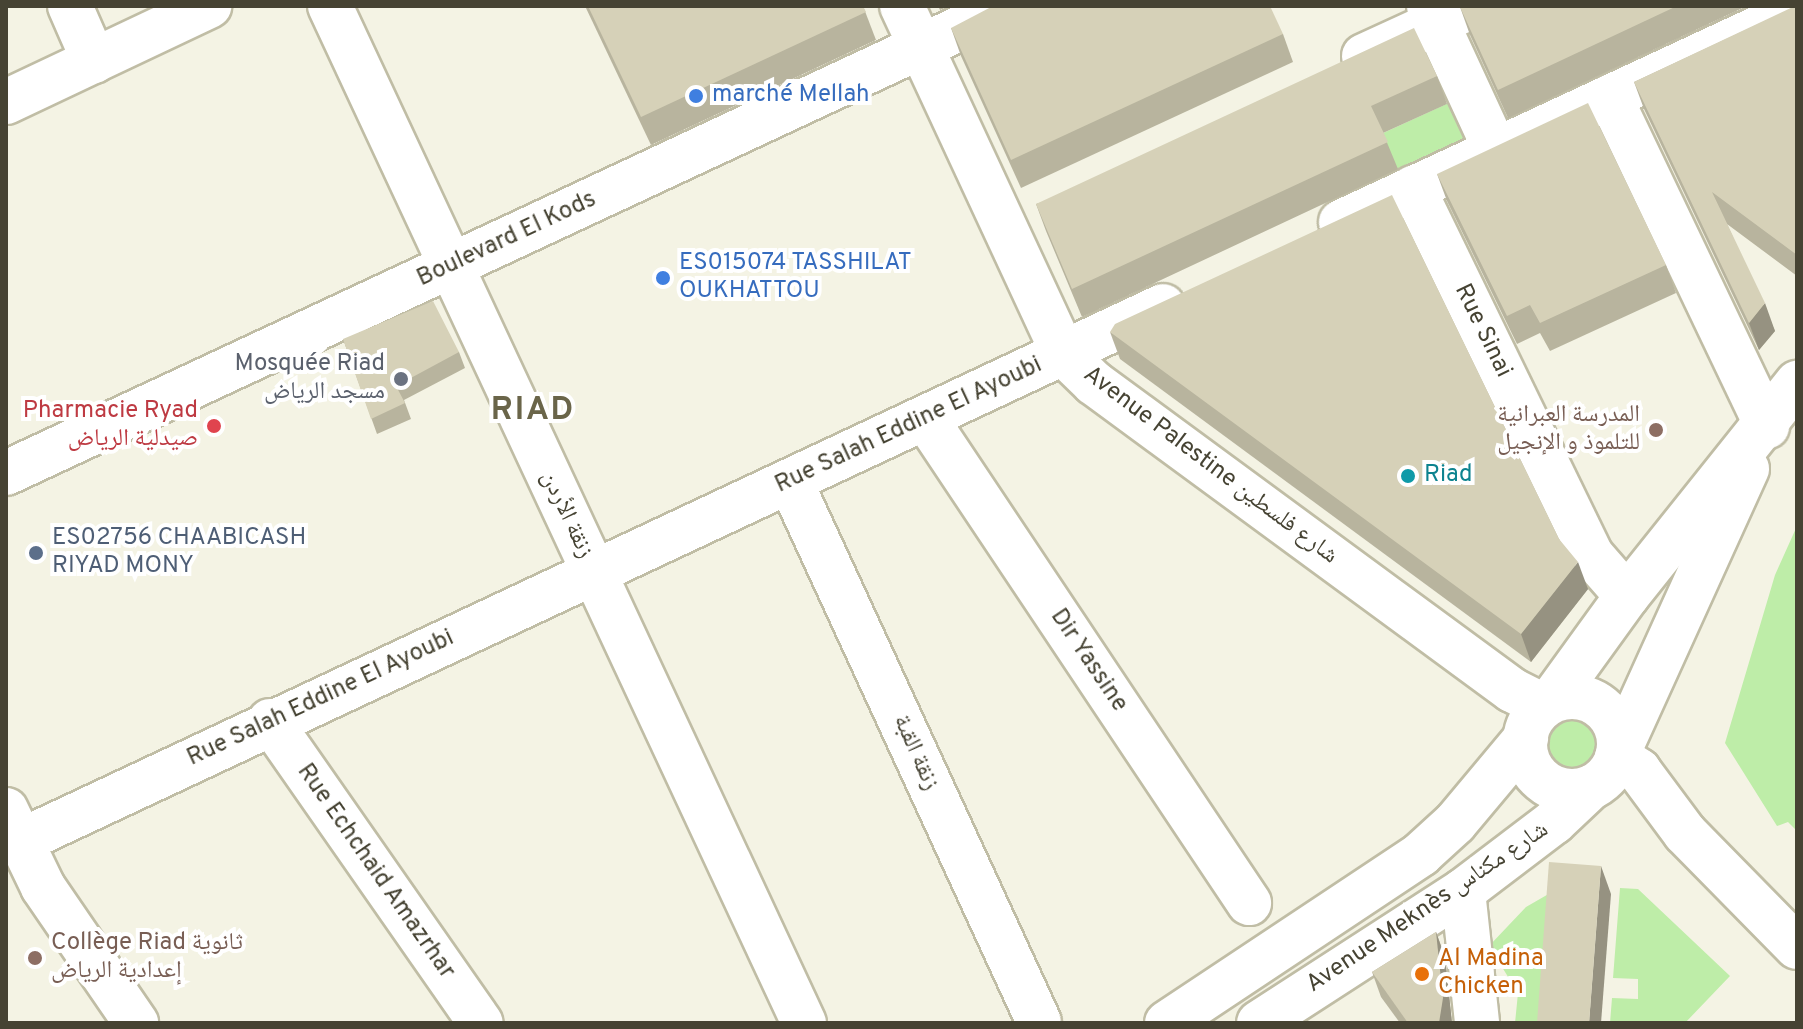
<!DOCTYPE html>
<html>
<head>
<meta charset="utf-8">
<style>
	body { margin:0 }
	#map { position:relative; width:1803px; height:1029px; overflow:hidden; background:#f4f3e4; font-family:Overpass,"Noto Naskh Arabic",sans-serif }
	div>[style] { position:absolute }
	.green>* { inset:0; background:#beeda8 }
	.round { border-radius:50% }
	.roads { filter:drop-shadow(2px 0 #c0bda5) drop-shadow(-2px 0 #c0bda5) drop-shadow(0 2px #c0bda5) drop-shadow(0 -2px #c0bda5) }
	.minor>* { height:44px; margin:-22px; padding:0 22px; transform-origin:22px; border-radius:22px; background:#fff }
	.minor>.ring { margin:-22px; padding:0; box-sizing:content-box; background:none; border:44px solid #fff; border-radius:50% }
	.wall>* { inset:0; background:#b8b49e }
	.shaded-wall>* { inset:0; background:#969281 }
	.building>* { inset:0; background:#d6d1b8 }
	.dots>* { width:22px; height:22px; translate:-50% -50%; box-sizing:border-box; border:4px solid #fff; border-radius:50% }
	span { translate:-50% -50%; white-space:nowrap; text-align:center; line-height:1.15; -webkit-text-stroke:8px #fff; paint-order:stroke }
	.shop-label { font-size:24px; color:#366cbe }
	.left { translate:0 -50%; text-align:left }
	.street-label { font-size:24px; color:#464333 }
	.worship-label { font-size:24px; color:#5b616d }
	.right { translate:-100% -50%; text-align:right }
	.health-label { font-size:24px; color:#be3a42 }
	.education-label { font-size:24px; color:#785e54 }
	.culture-label { font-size:24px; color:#0d838f }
	.service-label { font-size:24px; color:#4e5e75 }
	.food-label { font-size:24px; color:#c56008 }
	.district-label { font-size:32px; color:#6a6549; font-weight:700; letter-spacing:2px }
	.frame { position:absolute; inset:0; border:8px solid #464333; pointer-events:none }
</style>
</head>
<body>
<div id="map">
	<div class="green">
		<div style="clip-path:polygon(1451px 102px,1467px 137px,1398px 170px,1381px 134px)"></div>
		<div style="clip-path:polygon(1797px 526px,1797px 831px,1788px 822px,1777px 826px,1725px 743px,1775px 575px)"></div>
		<div class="round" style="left:1541px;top:714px;width:60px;height:60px"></div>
		<div style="clip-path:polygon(1620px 888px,1638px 889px,1730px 976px,1685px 1023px,1610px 1023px,1612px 998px,1638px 999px,1638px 979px,1613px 978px)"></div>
		<div style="clip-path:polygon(1552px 892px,1542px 1023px,1515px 1023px,1518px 993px,1489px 946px,1526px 907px)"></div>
	</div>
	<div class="roads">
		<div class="minor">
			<div style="left:70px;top:6px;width:60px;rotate:66.4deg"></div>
			<div style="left:330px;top:6px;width:1122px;rotate:65.01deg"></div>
			<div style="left:902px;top:6px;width:383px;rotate:65.1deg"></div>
			<div style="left:1063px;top:353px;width:43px;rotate:44.1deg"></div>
			<div style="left:1094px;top:383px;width:519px;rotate:36.3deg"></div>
			<div style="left:1512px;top:690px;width:35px;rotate:27deg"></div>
			<div style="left:1429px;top:6px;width:157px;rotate:65.2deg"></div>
			<div style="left:1364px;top:56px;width:120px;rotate:-24.6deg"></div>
			<div style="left:1610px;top:97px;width:365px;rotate:64.5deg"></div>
			<div style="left:6px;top:102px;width:225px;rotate:-25.3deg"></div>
			<div style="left:1413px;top:188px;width:409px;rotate:64.1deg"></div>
			<div style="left:1592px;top:556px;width:53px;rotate:48.8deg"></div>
			<div style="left:1341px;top:222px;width:503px;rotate:-24.93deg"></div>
			<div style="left:926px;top:419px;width:582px;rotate:56.28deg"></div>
			<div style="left:6px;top:473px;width:1105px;rotate:-24.99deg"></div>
			<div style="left:791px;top:483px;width:593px;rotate:65.29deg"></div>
			<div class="ring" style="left:1525px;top:697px;width:50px;height:50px"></div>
			<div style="left:1551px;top:701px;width:130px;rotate:-54.1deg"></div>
			<div style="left:1627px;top:596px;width:273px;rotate:-51.4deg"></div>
			<div style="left:270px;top:721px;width:368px;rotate:55.1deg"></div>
			<div style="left:1619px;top:751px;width:310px;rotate:-65.6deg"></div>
			<div style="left:1617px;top:757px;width:26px;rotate:32deg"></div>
			<div style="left:1639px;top:771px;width:77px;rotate:53.4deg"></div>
			<div style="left:1685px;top:833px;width:160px;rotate:45.5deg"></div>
			<div style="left:6px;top:810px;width:85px;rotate:64.3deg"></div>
			<div style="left:43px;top:887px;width:165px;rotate:55.6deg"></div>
			<div style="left:21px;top:841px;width:1261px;rotate:-25.1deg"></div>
			<div style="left:1463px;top:891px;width:133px;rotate:83.9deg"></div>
			<div style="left:1167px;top:1023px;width:305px;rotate:-33.6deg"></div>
			<div style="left:1421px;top:854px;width:46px;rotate:-42.4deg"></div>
			<div style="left:1455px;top:823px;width:111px;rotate:-50.1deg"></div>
			<div style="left:1259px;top:1023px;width:243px;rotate:-32.9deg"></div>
			<div style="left:1463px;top:891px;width:114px;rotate:-37.2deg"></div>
			<div style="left:1554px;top:822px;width:51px;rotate:-43.4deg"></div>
		</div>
	</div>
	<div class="wall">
		<div style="clip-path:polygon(585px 6px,863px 6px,876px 40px,651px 145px)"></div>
		<div style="clip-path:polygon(938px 6px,950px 6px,940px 10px)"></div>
		<div style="clip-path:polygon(1462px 6px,1747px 6px,1508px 118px,1470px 35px,1460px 7px)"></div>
		<div style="clip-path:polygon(1797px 6px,1797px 276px,1727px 224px,1775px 331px,1759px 350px,1644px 109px,1634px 82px)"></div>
		<div style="clip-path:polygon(951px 28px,1283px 34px,1293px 62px,1021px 188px,961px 56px)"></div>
		<div style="clip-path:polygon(1437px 76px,1447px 104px,1383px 133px,1398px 169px,1082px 317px,1046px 231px,1036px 204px)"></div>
		<div style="clip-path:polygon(1437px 174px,1666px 265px,1676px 293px,1550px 351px,1540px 333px,1517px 344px,1447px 201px)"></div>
		<div style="clip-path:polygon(1110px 332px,1559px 539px,1588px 589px,1531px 662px,1120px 359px)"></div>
		<div style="clip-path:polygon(343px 339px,459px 352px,465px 368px,404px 400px,411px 419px,377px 434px)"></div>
		<div style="clip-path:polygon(1436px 932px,1445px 957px,1452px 1023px,1400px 1023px,1381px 997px,1372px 972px)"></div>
	</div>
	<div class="shaded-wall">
		<div style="clip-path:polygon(1765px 303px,1775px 331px,1759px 350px,1749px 323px)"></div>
		<div style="clip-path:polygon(1578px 562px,1588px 589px,1531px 662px,1521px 634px)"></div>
		<div style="clip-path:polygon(1601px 866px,1611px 894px,1601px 1023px,1589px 1023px)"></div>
		<div style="clip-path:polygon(1436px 932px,1445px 957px,1452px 1023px,1439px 1023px)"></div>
	</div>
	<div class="building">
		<div style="clip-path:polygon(588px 6px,863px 6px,866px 12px,641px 117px)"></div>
		<div style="clip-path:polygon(993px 6px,1270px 6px,1283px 34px,1011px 160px,951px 28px)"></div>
		<div style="clip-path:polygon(1462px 6px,1677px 6px,1498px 90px,1460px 7px)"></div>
		<div style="clip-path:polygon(1795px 6px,1797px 6px,1797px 255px,1712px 192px,1765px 303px,1749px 323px,1634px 82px)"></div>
		<div style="clip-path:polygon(1414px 28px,1437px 76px,1371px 106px,1388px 142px,1072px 289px,1036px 204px)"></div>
		<div style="clip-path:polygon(1588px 103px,1666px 265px,1540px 323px,1530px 305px,1507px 316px,1437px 174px)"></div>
		<div style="clip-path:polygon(1392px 195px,1559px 539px,1578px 562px,1521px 634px,1110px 332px,1115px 324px)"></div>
		<div style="clip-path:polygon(433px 301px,459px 352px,396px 386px,405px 403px,371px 419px,343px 339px)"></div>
		<div style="clip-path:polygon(1549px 862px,1601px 866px,1589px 1023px,1537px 1023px)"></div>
		<div style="clip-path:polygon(1436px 932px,1443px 998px,1439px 1023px,1408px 1023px,1372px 972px)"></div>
	</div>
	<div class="dots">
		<div style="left:696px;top:96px;background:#3f7fe0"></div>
		<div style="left:663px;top:278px;background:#3f7fe0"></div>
		<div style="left:401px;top:379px;background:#6b7280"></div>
		<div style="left:214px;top:426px;background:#e0444e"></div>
		<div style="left:1656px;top:430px;background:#8d6e63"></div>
		<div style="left:1408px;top:476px;background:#0f9aa8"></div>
		<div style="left:36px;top:553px;background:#5c6f8a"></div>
		<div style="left:35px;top:958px;background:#8d6e63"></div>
		<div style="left:1422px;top:974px;background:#e8710a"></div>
	</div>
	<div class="shop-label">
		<span class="left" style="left:712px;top:96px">marché Mellah</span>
		<span class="left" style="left:679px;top:278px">ES015074 TASSHILAT<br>OUKHATTOU</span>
	</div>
	<div class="street-label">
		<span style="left:507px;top:240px;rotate:-25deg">Boulevard El Kods</span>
		<span style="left:1482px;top:331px;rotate:64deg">Rue Sinai</span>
		<span style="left:909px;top:426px;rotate:-25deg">Rue Salah Eddine El Ayoubi</span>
		<span style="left:1210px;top:466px;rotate:37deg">Avenue Palestine شارع فلسطين</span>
		<span style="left:566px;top:515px;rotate:65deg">زنقة الأردن</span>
		<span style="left:1088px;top:661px;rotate:56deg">Dir Yassine</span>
		<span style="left:321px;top:699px;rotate:-25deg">Rue Salah Eddine El Ayoubi</span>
		<span style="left:915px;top:753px;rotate:66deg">زنقة القبة</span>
		<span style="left:375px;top:872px;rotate:55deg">Rue Echchaid Amazrhar</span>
		<span style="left:1428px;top:908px;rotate:-34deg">Avenue Meknès شارع مكناس</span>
	</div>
	<div class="worship-label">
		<span class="right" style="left:385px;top:379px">Mosquée Riad<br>مسجد الرياض</span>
	</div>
	<div class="health-label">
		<span class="right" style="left:198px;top:426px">Pharmacie Ryad<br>صيدلية الرياض</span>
	</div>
	<div class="education-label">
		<span class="right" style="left:1640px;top:430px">المدرسة العبرانية<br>للتلموذ و الإنجيل</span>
		<span class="left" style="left:51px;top:958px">Collège Riad ثانوية<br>إعدادية الرياض</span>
	</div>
	<div class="culture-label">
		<span class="left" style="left:1424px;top:476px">Riad</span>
	</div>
	<div class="service-label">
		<span class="left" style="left:52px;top:553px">ES02756 CHAABICASH<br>RIYAD MONY</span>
	</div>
	<div class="food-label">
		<span class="left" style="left:1438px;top:974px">Al Madina<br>Chicken</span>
	</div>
	<div class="district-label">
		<span style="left:533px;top:411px">RIAD</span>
	</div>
	<div class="frame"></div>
</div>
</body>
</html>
